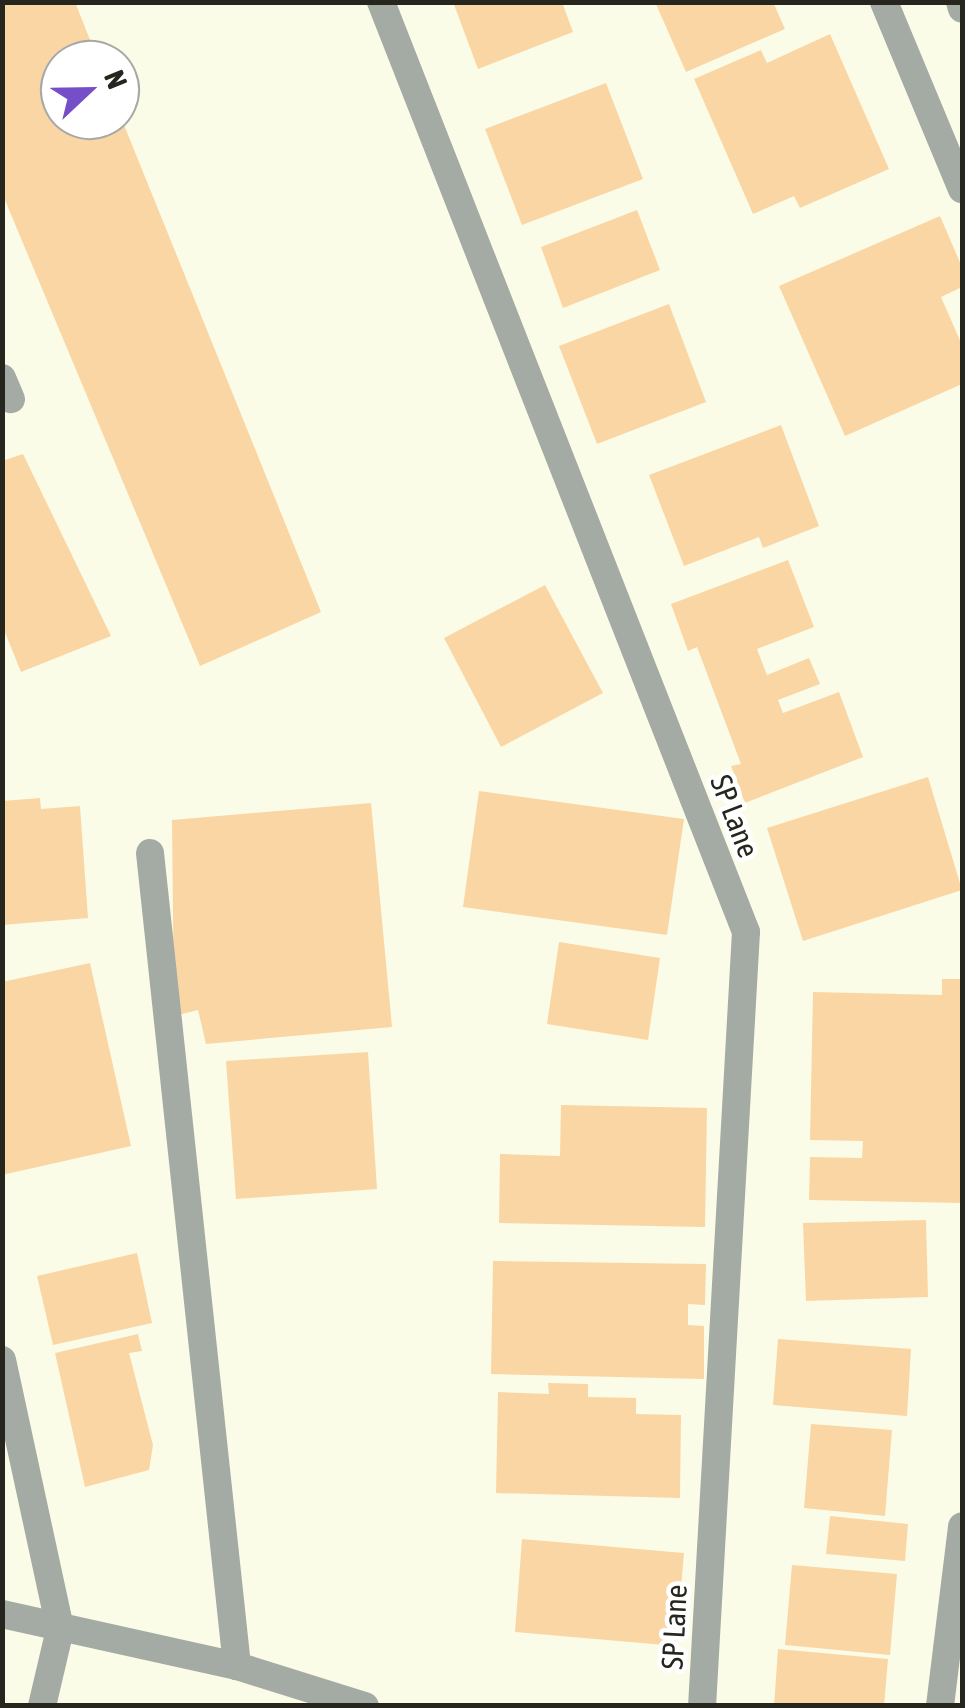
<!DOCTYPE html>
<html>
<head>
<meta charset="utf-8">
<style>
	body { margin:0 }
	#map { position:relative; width:965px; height:1708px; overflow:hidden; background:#fbfce7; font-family:"Asap Condensed",sans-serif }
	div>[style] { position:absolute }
	.building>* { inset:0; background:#fbd6a5 }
	.service>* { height:28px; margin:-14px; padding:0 14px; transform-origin:14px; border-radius:14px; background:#a4aba4 }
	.minor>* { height:28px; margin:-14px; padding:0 14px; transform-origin:14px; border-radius:14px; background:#a4aba4 }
	.tertiary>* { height:28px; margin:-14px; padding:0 14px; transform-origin:14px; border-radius:14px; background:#a4aba4 }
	span { translate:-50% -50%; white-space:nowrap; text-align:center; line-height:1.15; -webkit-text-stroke:9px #fff; paint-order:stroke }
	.street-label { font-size:30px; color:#26261e }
	.frame { position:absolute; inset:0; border:5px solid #26261e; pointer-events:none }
	.north { position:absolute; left:40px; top:40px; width:100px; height:100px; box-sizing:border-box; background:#fff; border:2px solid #a8a8a5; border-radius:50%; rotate:68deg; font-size:28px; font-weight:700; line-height:40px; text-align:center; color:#26261e }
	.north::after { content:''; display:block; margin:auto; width:35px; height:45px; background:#764ec7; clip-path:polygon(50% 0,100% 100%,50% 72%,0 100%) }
</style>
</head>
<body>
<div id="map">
	<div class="building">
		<div style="clip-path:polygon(2px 2px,75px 2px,98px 60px,60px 60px,60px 120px,122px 120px,321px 612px,200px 666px,2px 193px)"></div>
		<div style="clip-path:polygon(453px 2px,562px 2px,573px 32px,478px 69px)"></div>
		<div style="clip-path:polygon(655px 2px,773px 2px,785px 29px,686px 72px)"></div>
		<div style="clip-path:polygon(830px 34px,889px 169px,800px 208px,794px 196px,753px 214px,694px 79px,761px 50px,767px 63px)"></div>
		<div style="clip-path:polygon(606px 83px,643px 179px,522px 225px,485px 129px)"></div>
		<div style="clip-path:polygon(637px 210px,660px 270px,563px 308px,541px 247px)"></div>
		<div style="clip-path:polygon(940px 216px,962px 267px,962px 287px,941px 297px,962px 345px,962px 384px,845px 436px,779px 286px)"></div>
		<div style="clip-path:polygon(669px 304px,706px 402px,597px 444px,559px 346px)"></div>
		<div style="clip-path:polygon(781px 425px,819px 526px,763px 548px,759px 537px,684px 566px,649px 475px)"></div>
		<div style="clip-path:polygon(23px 454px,111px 636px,21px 672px,2px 625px,2px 461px)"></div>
		<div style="clip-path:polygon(788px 560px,814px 627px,757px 649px,767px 675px,809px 658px,820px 684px,778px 700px,783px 713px,839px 692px,863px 757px,745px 803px,731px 766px,741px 764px,697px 647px,688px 651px,671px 604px)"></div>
		<div style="clip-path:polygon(545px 585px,603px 693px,501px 747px,444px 638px)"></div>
		<div style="clip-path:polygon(928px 777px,962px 890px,803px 941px,767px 828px)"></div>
		<div style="clip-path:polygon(479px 791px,684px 819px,667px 935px,463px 907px)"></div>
		<div style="clip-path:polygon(40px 798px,41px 809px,80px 806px,88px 918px,2px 925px,2px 801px)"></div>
		<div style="clip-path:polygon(371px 803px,392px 1027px,206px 1044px,198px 1010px,174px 1016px,172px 820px)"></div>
		<div style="clip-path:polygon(559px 942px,660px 958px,648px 1040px,547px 1024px)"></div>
		<div style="clip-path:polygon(90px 963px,131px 1146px,2px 1175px,2px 982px)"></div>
		<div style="clip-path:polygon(942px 979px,962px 979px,962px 1203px,809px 1200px,810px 1157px,862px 1158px,863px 1141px,810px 1140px,813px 992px,942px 995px)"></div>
		<div style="clip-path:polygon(368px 1052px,377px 1189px,236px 1199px,226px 1061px)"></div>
		<div style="clip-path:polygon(561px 1105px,707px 1108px,705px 1227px,499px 1223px,500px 1154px,560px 1156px)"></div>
		<div style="clip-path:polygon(926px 1220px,928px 1297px,806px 1301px,803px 1223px)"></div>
		<div style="clip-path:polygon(137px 1253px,152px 1323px,53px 1345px,37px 1276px)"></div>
		<div style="clip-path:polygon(493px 1261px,706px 1264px,705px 1305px,688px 1304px,688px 1325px,704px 1326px,704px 1379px,491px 1374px)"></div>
		<div style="clip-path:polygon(138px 1334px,142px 1351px,129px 1353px,153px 1445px,149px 1470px,85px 1487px,55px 1353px)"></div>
		<div style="clip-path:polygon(778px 1339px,911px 1349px,907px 1416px,773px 1405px)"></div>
		<div style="clip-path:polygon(548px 1383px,588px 1384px,588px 1397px,636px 1398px,636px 1414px,681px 1415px,680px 1498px,496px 1493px,498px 1392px,549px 1394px)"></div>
		<div style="clip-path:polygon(811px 1424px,892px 1430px,885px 1516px,804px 1508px)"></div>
		<div style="clip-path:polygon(830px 1516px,908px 1524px,905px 1561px,826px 1554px)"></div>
		<div style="clip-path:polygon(522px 1539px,684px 1553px,676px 1646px,515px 1632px)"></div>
		<div style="clip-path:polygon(792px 1565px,897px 1574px,890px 1655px,785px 1645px)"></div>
		<div style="clip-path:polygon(778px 1649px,888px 1659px,884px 1706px,774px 1706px)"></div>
	</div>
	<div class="service">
		<div style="left:884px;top:2px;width:203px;rotate:67.4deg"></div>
		<div style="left:960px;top:2px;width:7px;rotate:74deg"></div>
		<div style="left:42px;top:1706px;width:79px;rotate:-76.8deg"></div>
		<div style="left:940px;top:1706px;width:181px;rotate:-83deg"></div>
	</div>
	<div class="minor">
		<div style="left:381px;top:2px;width:999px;rotate:68.57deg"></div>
		<div style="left:746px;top:932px;width:775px;rotate:93.25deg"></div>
		<div style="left:2px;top:378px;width:23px;rotate:67deg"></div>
		<div style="left:150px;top:853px;width:818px;rotate:83.89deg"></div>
		<div style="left:2px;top:1360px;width:275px;rotate:77.8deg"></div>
	</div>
	<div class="tertiary">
		<div style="left:2px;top:1614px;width:241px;rotate:12.5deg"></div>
		<div style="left:237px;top:1666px;width:134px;rotate:17.4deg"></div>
	</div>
	<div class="street-label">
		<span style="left:735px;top:816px;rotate:69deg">SP Lane</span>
		<span style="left:674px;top:1627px;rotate:-87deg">SP Lane</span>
	</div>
	<div class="frame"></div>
	<div class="north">N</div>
</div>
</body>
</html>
